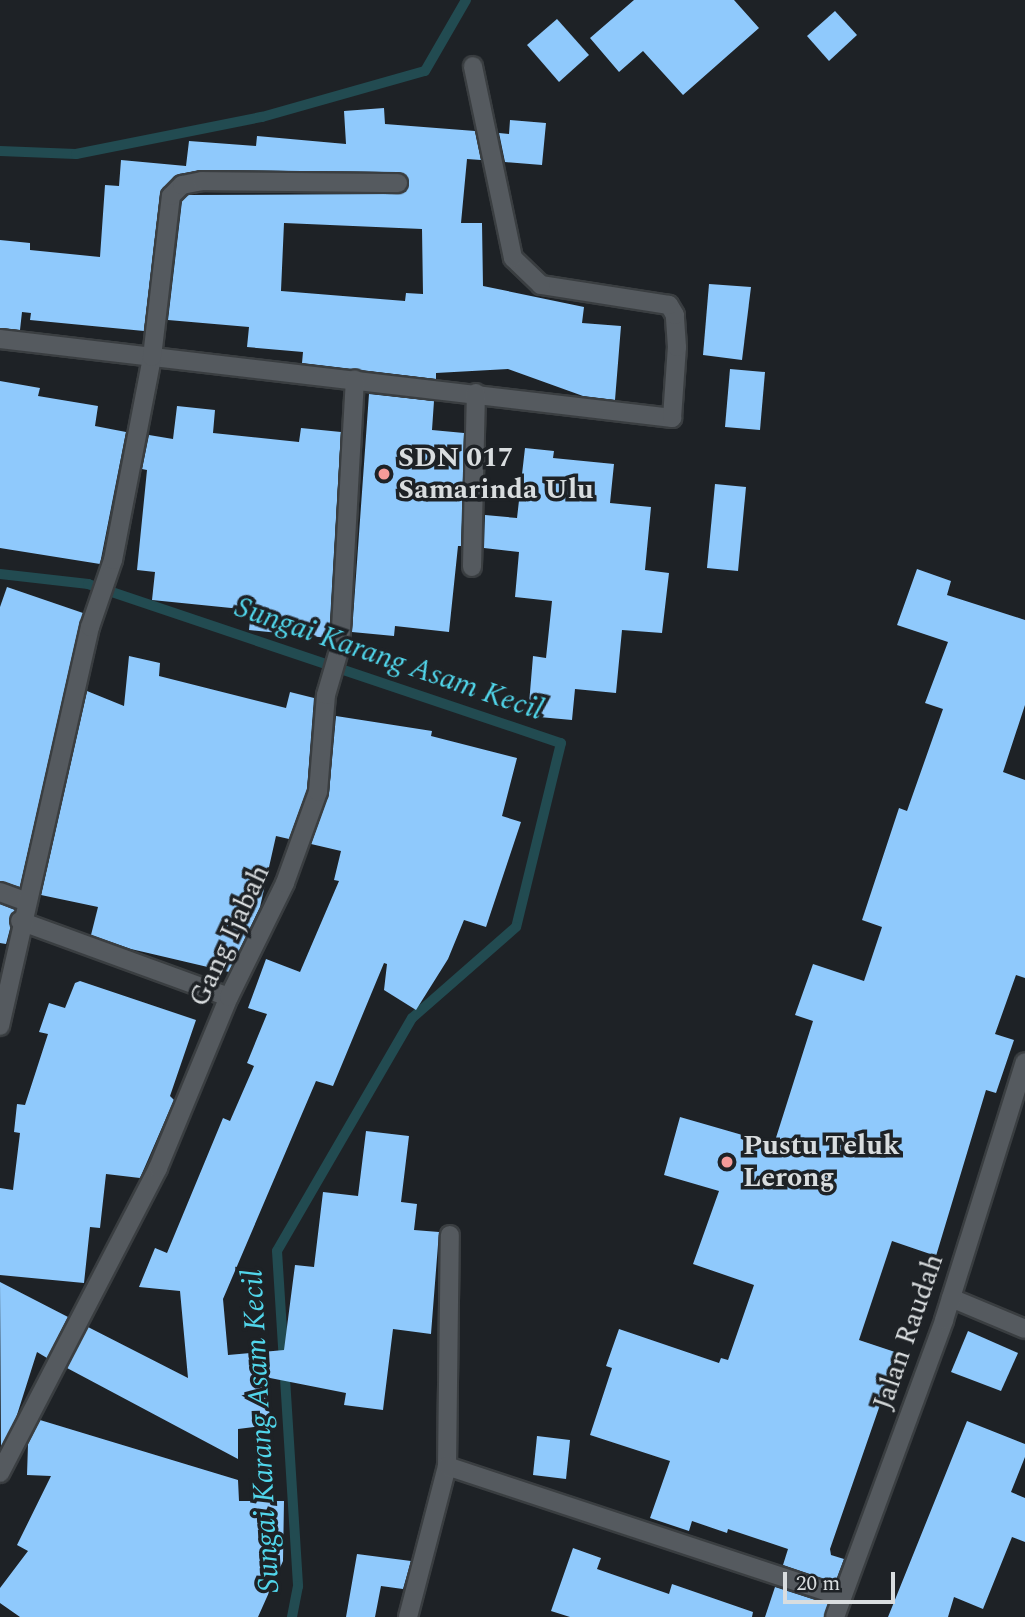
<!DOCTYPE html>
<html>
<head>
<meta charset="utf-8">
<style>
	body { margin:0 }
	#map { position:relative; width:1025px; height:1617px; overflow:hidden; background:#1e2226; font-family:Spectral,serif }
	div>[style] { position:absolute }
	.stream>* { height:10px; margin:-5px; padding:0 5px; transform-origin:5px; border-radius:5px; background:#224b51 }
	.building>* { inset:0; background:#8fc9fc }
	.roads { filter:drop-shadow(2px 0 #3a3e41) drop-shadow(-2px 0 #3a3e41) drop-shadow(0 2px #3a3e41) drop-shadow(0 -2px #3a3e41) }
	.minor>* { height:18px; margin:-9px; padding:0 9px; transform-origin:9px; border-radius:9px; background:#555a5f }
	.dots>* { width:19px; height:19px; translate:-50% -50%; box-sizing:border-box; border:4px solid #1e2226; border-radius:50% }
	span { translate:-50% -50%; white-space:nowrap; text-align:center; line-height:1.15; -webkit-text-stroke:7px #1e2226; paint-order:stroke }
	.poi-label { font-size:28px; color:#d9dddf; font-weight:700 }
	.left { translate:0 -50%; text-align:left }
	.street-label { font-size:28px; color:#d9dddf }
	.water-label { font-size:30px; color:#51d6eb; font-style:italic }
	.scale { position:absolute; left:783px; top:1572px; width:112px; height:32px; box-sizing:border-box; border:4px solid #d9dddf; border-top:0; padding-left:9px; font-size:21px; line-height:24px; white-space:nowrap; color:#d9dddf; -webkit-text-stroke:5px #1e2226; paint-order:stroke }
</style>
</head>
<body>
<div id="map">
	<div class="stream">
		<div style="left:0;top:151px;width:76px;rotate:2.3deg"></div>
		<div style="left:76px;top:154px;width:190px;rotate:-11.3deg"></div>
		<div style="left:262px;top:117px;width:169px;rotate:-15.8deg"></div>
		<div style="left:425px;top:71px;width:82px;rotate:-60deg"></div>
		<div style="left:0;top:574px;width:89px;rotate:6.5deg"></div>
		<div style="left:88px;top:584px;width:499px;rotate:18.6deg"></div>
		<div style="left:561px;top:743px;width:189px;rotate:103.7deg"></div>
		<div style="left:516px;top:927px;width:138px;rotate:138.8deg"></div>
		<div style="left:412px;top:1018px;width:269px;rotate:120.1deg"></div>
		<div style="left:277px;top:1251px;width:336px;rotate:86.4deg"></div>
		<div style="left:298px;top:1586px;width:32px;rotate:101deg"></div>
	</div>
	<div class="building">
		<div style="clip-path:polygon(634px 0,734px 0,759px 28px,683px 95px,643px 51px,619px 72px,590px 38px)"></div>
		<div style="clip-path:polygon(835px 11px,857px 35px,829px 61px,807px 36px)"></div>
		<div style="clip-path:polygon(557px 19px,589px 55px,559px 82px,527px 45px)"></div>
		<div style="clip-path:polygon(evenodd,384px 108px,385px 124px,475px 131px,481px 160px,467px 159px,461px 223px,482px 223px,483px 286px,584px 307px,582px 323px,621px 326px,615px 400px,583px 396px,508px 369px,436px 373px,436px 379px,302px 363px,303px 352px,247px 347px,249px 327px,168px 320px,182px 201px,188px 195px,398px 194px,409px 182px,398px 172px,202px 170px,179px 174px,160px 195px,144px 331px,30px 320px,31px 313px,22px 312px,20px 330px,0 328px,0 240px,30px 243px,30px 250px,100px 257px,105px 185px,119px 186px,121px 160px,186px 166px,189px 141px,256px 146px,257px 136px,346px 144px,344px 111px,384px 108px,284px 223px,422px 229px,423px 294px,406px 293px,405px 301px,281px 291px,284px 223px)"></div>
		<div style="clip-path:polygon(510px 120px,546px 123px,542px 165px,505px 162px,499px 133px,509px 134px)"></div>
		<div style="clip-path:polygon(709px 284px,751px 287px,742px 360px,703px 355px)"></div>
		<div style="clip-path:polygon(730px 369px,765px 372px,760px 430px,725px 427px)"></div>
		<div style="clip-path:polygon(0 381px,40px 388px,38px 396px,98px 406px,95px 426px,126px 432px,100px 564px,0 548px)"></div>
		<div style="clip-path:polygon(369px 394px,434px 401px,432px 430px,464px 433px,461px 546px,458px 546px,449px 632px,395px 626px,394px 636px,352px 632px)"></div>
		<div style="clip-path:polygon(177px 406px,215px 410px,213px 433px,299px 442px,301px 428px,341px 432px,329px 638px,249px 630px,251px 610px,152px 600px,155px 572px,137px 570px,147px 470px,142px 469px,149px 435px,173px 439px)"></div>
		<div style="clip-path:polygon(525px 448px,554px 451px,553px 458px,614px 464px,610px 503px,651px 507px,645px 570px,669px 573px,662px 633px,622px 630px,616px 693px,575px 689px,572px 720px,528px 716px,533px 656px,546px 658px,552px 601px,515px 597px,519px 552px,484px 548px,485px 515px,517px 518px)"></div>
		<div style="clip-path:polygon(715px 484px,746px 487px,738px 571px,707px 568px)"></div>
		<div style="clip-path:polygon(917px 569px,951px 581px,947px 595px,1025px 620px,1025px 705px,1003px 772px,1025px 780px,1025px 978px,1016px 975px,995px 1034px,1014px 1040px,996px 1093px,986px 1090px,936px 1256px,892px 1241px,859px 1340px,898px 1353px,830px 1549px,831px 1555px,844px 1559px,835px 1583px,783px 1565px,788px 1549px,728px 1529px,727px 1533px,692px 1521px,689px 1531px,650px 1518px,670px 1461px,590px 1435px,612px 1368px,606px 1366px,619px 1329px,719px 1363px,721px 1358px,728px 1360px,754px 1285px,693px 1264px,719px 1191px,664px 1175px,680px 1117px,774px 1144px,813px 1021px,795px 1015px,813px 964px,864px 981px,882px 927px,862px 920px,899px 808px,907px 811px,943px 709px,925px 703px,948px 642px,897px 625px)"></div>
		<div style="clip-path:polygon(7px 587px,83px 613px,20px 887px,0 881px,0 607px)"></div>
		<div style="clip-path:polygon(129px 656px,160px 663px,159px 676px,286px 708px,290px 692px,314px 698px,307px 790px,289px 839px,276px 836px,260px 907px,229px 972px,131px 949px,91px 935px,98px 907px,41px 895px,87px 691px,124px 706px)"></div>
		<div style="clip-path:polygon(336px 716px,432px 731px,431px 736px,517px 758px,502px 816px,521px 822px,486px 927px,464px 920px,448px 959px,416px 1010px,384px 990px,387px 964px,384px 963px,333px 1086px,316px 1081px,223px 1299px,228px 1355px,284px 1350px,295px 1265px,314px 1267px,323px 1192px,358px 1196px,366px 1131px,409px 1136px,401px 1202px,417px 1204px,414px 1230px,439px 1232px,431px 1334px,393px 1329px,383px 1410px,344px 1405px,346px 1393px,265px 1377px,271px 1425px,238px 1429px,238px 1459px,67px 1368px,88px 1327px,188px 1378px,180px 1291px,139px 1287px,155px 1248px,167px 1253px,223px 1118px,230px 1121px,254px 1066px,247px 1063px,267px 1014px,248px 1008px,266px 959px,300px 972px,339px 881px,334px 880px,341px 851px,311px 844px,329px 793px)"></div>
		<div style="clip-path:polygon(0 904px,15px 910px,6px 944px,0 943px)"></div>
		<div style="clip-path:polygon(80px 981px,196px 1020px,170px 1096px,174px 1100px,140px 1178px,106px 1174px,100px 1228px,90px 1227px,84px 1283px,0 1275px,0 1188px,13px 1190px,20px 1133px,14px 1132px,17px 1104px,25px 1105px,48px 1034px,39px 1032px,49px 1003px,65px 1008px,75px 983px)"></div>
		<div style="clip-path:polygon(0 1282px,68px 1317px,47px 1358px,37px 1352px,16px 1418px,1px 1447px)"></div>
		<div style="clip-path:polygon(968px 1331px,1018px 1353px,1001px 1391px,951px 1372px)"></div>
		<div style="clip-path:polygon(40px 1420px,238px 1480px,239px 1501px,284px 1501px,283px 1561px,258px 1617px,20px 1617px,0 1603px,0 1588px,28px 1551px,17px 1545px,51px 1476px,27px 1475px,28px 1444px)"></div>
		<div style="clip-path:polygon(967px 1421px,1025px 1444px,1025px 1457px,1011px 1492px,1025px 1498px,1025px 1542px,1012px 1537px,983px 1609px,954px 1597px,948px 1617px,888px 1617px)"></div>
		<div style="clip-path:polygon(537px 1436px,570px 1440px,566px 1479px,533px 1475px)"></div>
		<div style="clip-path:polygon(573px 1548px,601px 1558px,597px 1569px,669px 1594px,672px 1584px,753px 1612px,752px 1617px,570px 1617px,551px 1611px)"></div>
		<div style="clip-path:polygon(357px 1554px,411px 1561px,403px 1589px,381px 1586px,375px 1617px,346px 1617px)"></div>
		<div style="clip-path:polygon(775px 1587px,828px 1604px,824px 1617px,765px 1617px)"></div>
	</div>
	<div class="roads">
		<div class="minor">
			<div style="left:0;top:339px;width:677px;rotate:6.7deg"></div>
			<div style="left:672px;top:418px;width:71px;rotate:-86deg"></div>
			<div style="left:677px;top:347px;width:32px;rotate:-94deg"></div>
			<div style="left:675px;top:315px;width:12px;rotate:-121deg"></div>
			<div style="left:669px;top:305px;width:130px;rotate:-171.1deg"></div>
			<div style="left:541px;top:285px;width:39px;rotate:-136deg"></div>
			<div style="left:513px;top:258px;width:196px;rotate:-101.8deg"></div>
			<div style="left:472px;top:567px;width:174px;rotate:-88.7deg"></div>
			<div style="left:0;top:892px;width:29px;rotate:20deg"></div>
			<div style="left:20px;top:921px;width:222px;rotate:20deg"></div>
			<div style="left:0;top:1026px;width:409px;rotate:-77.3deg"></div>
			<div style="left:90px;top:627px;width:71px;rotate:-71.1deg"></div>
			<div style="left:113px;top:560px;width:207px;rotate:-79.1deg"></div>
			<div style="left:152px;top:357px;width:162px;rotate:-83.3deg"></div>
			<div style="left:171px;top:196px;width:16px;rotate:-45deg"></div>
			<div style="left:182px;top:185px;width:20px;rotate:-11deg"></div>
			<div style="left:202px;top:181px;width:196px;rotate:0.6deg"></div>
			<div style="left:951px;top:1298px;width:80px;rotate:22.7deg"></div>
			<div style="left:447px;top:1466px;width:231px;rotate:-89.3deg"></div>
			<div style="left:0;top:1473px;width:343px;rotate:-62.6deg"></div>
			<div style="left:158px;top:1168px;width:185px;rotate:-67.5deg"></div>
			<div style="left:229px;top:997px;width:127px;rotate:-63.8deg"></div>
			<div style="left:285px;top:883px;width:97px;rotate:-70.1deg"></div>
			<div style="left:318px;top:792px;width:97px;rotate:-85.3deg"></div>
			<div style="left:326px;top:695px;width:50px;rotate:-73.7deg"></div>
			<div style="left:340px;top:647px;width:268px;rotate:-86.8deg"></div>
			<div style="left:408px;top:1617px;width:156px;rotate:-75.5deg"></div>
			<div style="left:447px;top:1466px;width:416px;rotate:18.3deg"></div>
			<div style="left:835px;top:1617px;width:316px;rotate:-69.8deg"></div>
			<div style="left:944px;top:1320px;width:270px;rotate:-72.6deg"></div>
		</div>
	</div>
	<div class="dots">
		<div style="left:384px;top:474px;background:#f59b99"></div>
		<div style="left:727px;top:1162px;background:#f59b99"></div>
	</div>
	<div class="poi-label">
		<span class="left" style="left:398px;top:474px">SDN 017<br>Samarinda Ulu</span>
		<span class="left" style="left:743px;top:1162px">Pustu Teluk<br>Lerong</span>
	</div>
	<div class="street-label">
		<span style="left:230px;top:936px;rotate:-65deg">Gang Ijabah</span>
		<span style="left:909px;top:1332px;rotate:-71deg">Jalan Raudah</span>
	</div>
	<div class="water-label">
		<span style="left:389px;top:659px;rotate:19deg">Sungai Karang Asam Kecil</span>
		<span style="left:261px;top:1431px;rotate:-93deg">Sungai Karang Asam Kecil</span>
	</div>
	<div class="scale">20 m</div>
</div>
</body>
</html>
